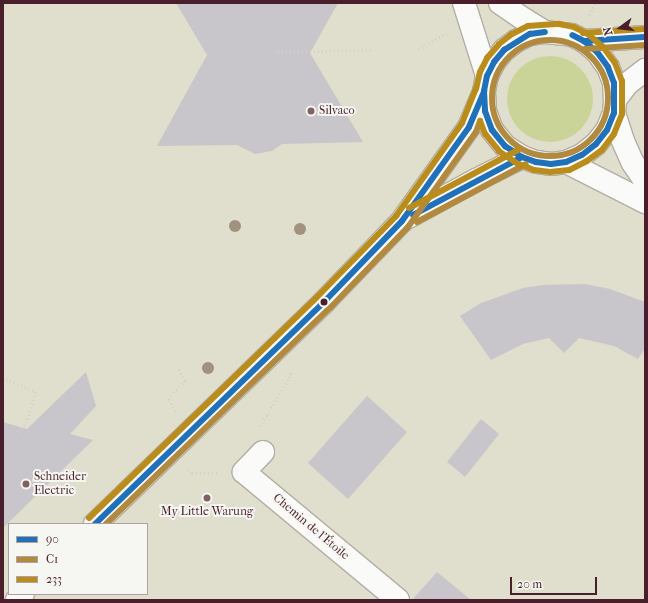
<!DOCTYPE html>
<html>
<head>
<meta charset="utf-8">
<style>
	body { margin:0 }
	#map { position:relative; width:648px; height:603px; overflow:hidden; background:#e0decd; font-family:"IM FELL French Canon",serif }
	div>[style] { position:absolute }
	.green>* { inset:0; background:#cbd498 }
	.round { border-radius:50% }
	.building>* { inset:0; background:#c8c6ca }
	.path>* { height:2.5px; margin-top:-1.25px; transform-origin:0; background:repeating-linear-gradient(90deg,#d4d1cd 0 1px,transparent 0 4px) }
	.roads { filter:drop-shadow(1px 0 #b3aea4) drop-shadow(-1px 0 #b3aea4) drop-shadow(0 1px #b3aea4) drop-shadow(0 -1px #b3aea4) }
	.minor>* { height:22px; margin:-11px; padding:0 11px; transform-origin:11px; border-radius:11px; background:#fafaf8 }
	.secondary>* { height:22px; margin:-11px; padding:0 11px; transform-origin:11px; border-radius:11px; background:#fafaf8 }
	.bus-1>* { height:6px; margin:-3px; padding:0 3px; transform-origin:3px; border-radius:3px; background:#1f72b9 }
	.bus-2>* { height:6px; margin:-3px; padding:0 3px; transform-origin:3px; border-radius:3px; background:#b18a3f }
	.bus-2>.ring { margin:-3px; padding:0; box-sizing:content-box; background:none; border:6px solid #b18a3f; border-radius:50% }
	.bus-3>* { height:6px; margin:-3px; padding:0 3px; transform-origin:3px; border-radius:3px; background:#ba8c1b }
	.trees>* { width:12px; height:12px; margin:-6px; border-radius:50%; background:#a0927f }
	.dots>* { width:11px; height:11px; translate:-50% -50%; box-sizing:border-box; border:2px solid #f6f6f2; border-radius:50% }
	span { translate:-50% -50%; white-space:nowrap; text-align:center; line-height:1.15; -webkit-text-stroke:4px #f6f6f2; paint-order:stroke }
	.poi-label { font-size:12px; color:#4a1f2b }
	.left { translate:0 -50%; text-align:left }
	.street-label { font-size:12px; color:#4a1f2b }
	.frame { position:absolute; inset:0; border:4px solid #4a1f2b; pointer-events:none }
	.legend { position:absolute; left:8px; top:523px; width:140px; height:72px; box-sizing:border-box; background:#f6f6f2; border:1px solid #b1a0a2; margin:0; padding:5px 7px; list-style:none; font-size:12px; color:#4a1f2b }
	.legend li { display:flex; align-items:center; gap:8px; height:20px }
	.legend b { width:20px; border:1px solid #b1a0a2 }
	.north { position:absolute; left:600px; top:8px; width:40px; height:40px; -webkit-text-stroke:3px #f6f6f2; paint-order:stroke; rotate:255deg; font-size:11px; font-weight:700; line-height:16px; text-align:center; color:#4a1f2b }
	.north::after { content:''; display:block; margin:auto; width:14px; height:18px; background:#4a1f2b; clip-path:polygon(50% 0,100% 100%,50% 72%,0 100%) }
	.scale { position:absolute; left:510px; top:577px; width:87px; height:18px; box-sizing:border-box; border:2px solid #4a1f2b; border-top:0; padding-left:5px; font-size:12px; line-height:14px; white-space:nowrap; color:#4a1f2b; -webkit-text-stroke:3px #f6f6f2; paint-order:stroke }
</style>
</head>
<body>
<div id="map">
	<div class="green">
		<div class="round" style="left:507px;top:56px;width:86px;height:86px"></div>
	</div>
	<div class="building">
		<div style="clip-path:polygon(176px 3px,338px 3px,310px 53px,363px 142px,282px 144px,272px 151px,255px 154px,237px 145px,157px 146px,207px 55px)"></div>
		<div style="clip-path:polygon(585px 284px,610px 289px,645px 302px,645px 348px,638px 359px,614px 346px,579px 338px,564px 353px,549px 338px,523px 344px,491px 360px,460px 316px,481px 303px,523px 288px,543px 285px)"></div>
		<div style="clip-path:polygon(86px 372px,96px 406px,70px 434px,93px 440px,3px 528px,3px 422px,27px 429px)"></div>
		<div style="clip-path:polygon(367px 396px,407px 432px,348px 499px,308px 463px)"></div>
		<div style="clip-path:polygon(481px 419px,499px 434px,465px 477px,447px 462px)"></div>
		<div style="clip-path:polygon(437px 572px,471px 600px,412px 600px)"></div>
	</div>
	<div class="path">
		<div style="left:589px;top:15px;width:13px;rotate:-63deg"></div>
		<div style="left:418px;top:49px;width:33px;rotate:-29deg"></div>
		<div style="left:278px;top:52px;width:93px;rotate:-1.2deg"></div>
		<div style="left:3px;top:377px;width:36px;rotate:24deg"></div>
		<div style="left:36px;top:392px;width:31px;rotate:107deg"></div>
		<div style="left:27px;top:422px;width:14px;rotate:129deg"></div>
		<div style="left:176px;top:411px;width:14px;rotate:-124deg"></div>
		<div style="left:168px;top:399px;width:25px;rotate:-47deg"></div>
		<div style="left:185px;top:381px;width:13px;rotate:-122deg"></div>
		<div style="left:259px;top:426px;width:14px;rotate:-54deg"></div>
		<div style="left:267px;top:415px;width:43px;rotate:-59.3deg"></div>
		<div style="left:289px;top:378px;width:6px;rotate:-72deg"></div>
		<div style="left:188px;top:470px;width:5px;rotate:37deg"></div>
		<div style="left:192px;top:473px;width:26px;rotate:-2deg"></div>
	</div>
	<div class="roads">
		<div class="minor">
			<div style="left:464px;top:3px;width:77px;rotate:72.5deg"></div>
			<div style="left:500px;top:3px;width:30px;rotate:34deg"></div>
			<div style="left:525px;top:20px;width:23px;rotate:31deg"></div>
			<div style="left:614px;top:113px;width:29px;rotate:72deg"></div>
			<div style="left:623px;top:141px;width:24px;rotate:66deg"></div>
			<div style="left:633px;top:163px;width:22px;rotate:56deg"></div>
			<div style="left:566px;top:162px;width:89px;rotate:26.9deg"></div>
			<div style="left:263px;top:452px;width:28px;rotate:134deg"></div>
			<div style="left:244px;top:472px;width:200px;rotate:39.7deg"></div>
		</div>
		<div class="secondary">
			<div style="left:584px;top:41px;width:61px;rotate:-3.8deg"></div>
			<div style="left:615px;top:100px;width:20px;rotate:-53deg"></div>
			<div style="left:627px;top:84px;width:23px;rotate:-38deg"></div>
			<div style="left:408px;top:217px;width:77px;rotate:-28.6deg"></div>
			<div style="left:476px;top:180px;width:51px;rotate:-26.6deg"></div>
			<div style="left:95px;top:524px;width:319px;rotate:-44.1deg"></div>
			<div style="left:324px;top:302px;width:112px;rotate:-46.1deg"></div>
			<div style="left:402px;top:221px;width:115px;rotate:-54.5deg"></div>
			<div style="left:469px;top:127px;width:39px;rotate:-67deg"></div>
			<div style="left:484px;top:91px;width:15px;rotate:-79deg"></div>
			<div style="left:487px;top:76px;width:16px;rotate:-63deg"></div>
			<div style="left:494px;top:62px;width:16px;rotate:-50deg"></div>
			<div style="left:504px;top:50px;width:15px;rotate:-37deg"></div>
			<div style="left:516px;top:41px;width:16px;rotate:-27deg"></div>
			<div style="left:530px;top:34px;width:15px;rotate:-8deg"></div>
			<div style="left:545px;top:32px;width:27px;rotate:6deg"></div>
			<div style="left:572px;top:35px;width:13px;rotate:27deg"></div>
			<div style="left:584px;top:41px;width:17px;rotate:40deg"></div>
			<div style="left:597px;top:52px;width:19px;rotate:54deg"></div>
			<div style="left:608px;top:67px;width:17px;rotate:69deg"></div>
			<div style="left:614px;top:83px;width:17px;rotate:87deg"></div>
			<div style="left:615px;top:100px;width:13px;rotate:94deg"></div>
			<div style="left:614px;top:113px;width:18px;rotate:112deg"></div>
			<div style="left:607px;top:130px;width:18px;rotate:128deg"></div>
			<div style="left:596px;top:144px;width:18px;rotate:142deg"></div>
			<div style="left:582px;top:155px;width:17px;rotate:156deg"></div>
			<div style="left:566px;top:162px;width:15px;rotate:172deg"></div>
			<div style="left:551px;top:164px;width:15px;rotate:-172deg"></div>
			<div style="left:536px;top:162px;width:15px;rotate:-160deg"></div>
			<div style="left:522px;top:157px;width:20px;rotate:-147deg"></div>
			<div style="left:505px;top:146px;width:21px;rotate:-129deg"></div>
			<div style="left:492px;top:130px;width:20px;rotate:-110deg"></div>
			<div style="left:485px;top:111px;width:20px;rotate:-93deg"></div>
			<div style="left:17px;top:600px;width:8px;rotate:-45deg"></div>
		</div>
	</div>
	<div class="bus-1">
		<div style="left:584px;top:41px;width:61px;rotate:-3.8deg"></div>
		<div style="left:484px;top:91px;width:20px;rotate:87deg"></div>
		<div style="left:485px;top:111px;width:20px;rotate:70deg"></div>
		<div style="left:492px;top:130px;width:21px;rotate:51deg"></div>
		<div style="left:505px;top:146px;width:20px;rotate:33deg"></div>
		<div style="left:522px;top:157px;width:15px;rotate:20deg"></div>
		<div style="left:536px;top:162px;width:15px;rotate:8deg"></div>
		<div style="left:551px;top:164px;width:15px;rotate:-8deg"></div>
		<div style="left:566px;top:162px;width:17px;rotate:-24deg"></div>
		<div style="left:582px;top:155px;width:18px;rotate:-38deg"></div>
		<div style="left:596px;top:144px;width:18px;rotate:-52deg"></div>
		<div style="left:607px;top:130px;width:18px;rotate:-68deg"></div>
		<div style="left:614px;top:113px;width:30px;rotate:-90deg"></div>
		<div style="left:614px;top:83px;width:17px;rotate:-111deg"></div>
		<div style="left:608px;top:67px;width:19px;rotate:-126deg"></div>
		<div style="left:597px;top:52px;width:17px;rotate:-140deg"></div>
		<div style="left:584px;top:41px;width:13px;rotate:-153deg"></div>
		<div style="left:484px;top:91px;width:15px;rotate:-79deg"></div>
		<div style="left:487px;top:76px;width:16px;rotate:-63deg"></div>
		<div style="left:494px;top:62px;width:16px;rotate:-50deg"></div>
		<div style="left:504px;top:50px;width:31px;rotate:-32deg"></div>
		<div style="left:530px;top:34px;width:15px;rotate:-8deg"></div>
		<div style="left:413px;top:215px;width:123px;rotate:-28deg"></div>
		<div style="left:95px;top:524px;width:319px;rotate:-44.1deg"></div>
		<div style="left:324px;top:302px;width:112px;rotate:-46.1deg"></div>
		<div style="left:402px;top:221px;width:115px;rotate:-54.5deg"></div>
		<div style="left:469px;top:127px;width:39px;rotate:-67deg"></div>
	</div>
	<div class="bus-2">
		<div class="ring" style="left:492px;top:40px;width:110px;height:110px"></div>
		<div style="left:585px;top:49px;width:60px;rotate:-3.8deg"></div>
		<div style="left:417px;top:222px;width:123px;rotate:-28deg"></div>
		<div style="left:106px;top:524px;width:311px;rotate:-44deg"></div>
		<div style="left:330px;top:308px;width:112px;rotate:-46.1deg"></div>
		<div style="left:408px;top:227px;width:117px;rotate:-54.4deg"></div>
		<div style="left:476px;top:132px;width:12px;rotate:-70deg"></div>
	</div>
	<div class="bus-3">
		<div style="left:583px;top:33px;width:61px;rotate:-3.8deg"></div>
		<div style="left:409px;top:208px;width:123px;rotate:-28deg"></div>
		<div style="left:89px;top:518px;width:319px;rotate:-44.1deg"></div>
		<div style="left:318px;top:296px;width:112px;rotate:-45.7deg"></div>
		<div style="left:396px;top:216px;width:114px;rotate:-54.6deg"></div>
		<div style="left:462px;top:123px;width:37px;rotate:-68deg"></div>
		<div style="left:476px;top:89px;width:17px;rotate:-77deg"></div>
		<div style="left:480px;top:72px;width:16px;rotate:-63deg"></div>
		<div style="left:487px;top:58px;width:18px;rotate:-49deg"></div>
		<div style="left:499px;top:44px;width:16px;rotate:-38deg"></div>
		<div style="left:512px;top:34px;width:18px;rotate:-27deg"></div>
		<div style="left:528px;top:26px;width:31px;rotate:-4deg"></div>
		<div style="left:559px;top:24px;width:15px;rotate:11deg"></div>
		<div style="left:574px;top:27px;width:16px;rotate:27deg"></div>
		<div style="left:588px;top:34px;width:20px;rotate:41deg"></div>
		<div style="left:603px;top:47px;width:20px;rotate:53deg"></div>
		<div style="left:615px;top:63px;width:19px;rotate:69deg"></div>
		<div style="left:622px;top:81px;width:33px;rotate:90deg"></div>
		<div style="left:622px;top:114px;width:22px;rotate:112deg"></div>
		<div style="left:614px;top:134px;width:20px;rotate:127deg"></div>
		<div style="left:602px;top:150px;width:19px;rotate:144deg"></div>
		<div style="left:587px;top:161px;width:20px;rotate:153deg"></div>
		<div style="left:569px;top:170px;width:19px;rotate:174deg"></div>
		<div style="left:550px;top:172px;width:16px;rotate:-173deg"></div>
		<div style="left:534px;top:170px;width:17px;rotate:-159deg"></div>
		<div style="left:518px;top:164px;width:23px;rotate:-146deg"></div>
		<div style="left:499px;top:151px;width:22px;rotate:-129deg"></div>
		<div style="left:485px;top:134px;width:14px;rotate:-111deg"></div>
	</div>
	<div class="trees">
		<div style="left:235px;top:226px"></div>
		<div style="left:300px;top:229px"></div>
		<div style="left:208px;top:368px"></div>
	</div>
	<div class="dots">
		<div style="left:311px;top:111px;background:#7e6264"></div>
		<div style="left:324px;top:302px;background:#4a1f2b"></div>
		<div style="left:26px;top:484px;background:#7e6264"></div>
		<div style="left:207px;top:498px;background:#7e6264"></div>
	</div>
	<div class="poi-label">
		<span class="left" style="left:319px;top:111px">Silvaco</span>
		<span class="left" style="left:34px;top:484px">Schneider<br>Electric</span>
		<span style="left:207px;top:512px">My Little Warung</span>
	</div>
	<div class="street-label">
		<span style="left:311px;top:527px;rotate:40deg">Chemin de l'Étoile</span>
	</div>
	<div class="frame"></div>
	<ul class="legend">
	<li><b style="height:5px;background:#1f72b9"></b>90</li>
	<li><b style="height:5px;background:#b18a3f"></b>C1</li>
	<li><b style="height:5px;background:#ba8c1b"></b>233</li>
	</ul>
	<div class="north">N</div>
	<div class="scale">20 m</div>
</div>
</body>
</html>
